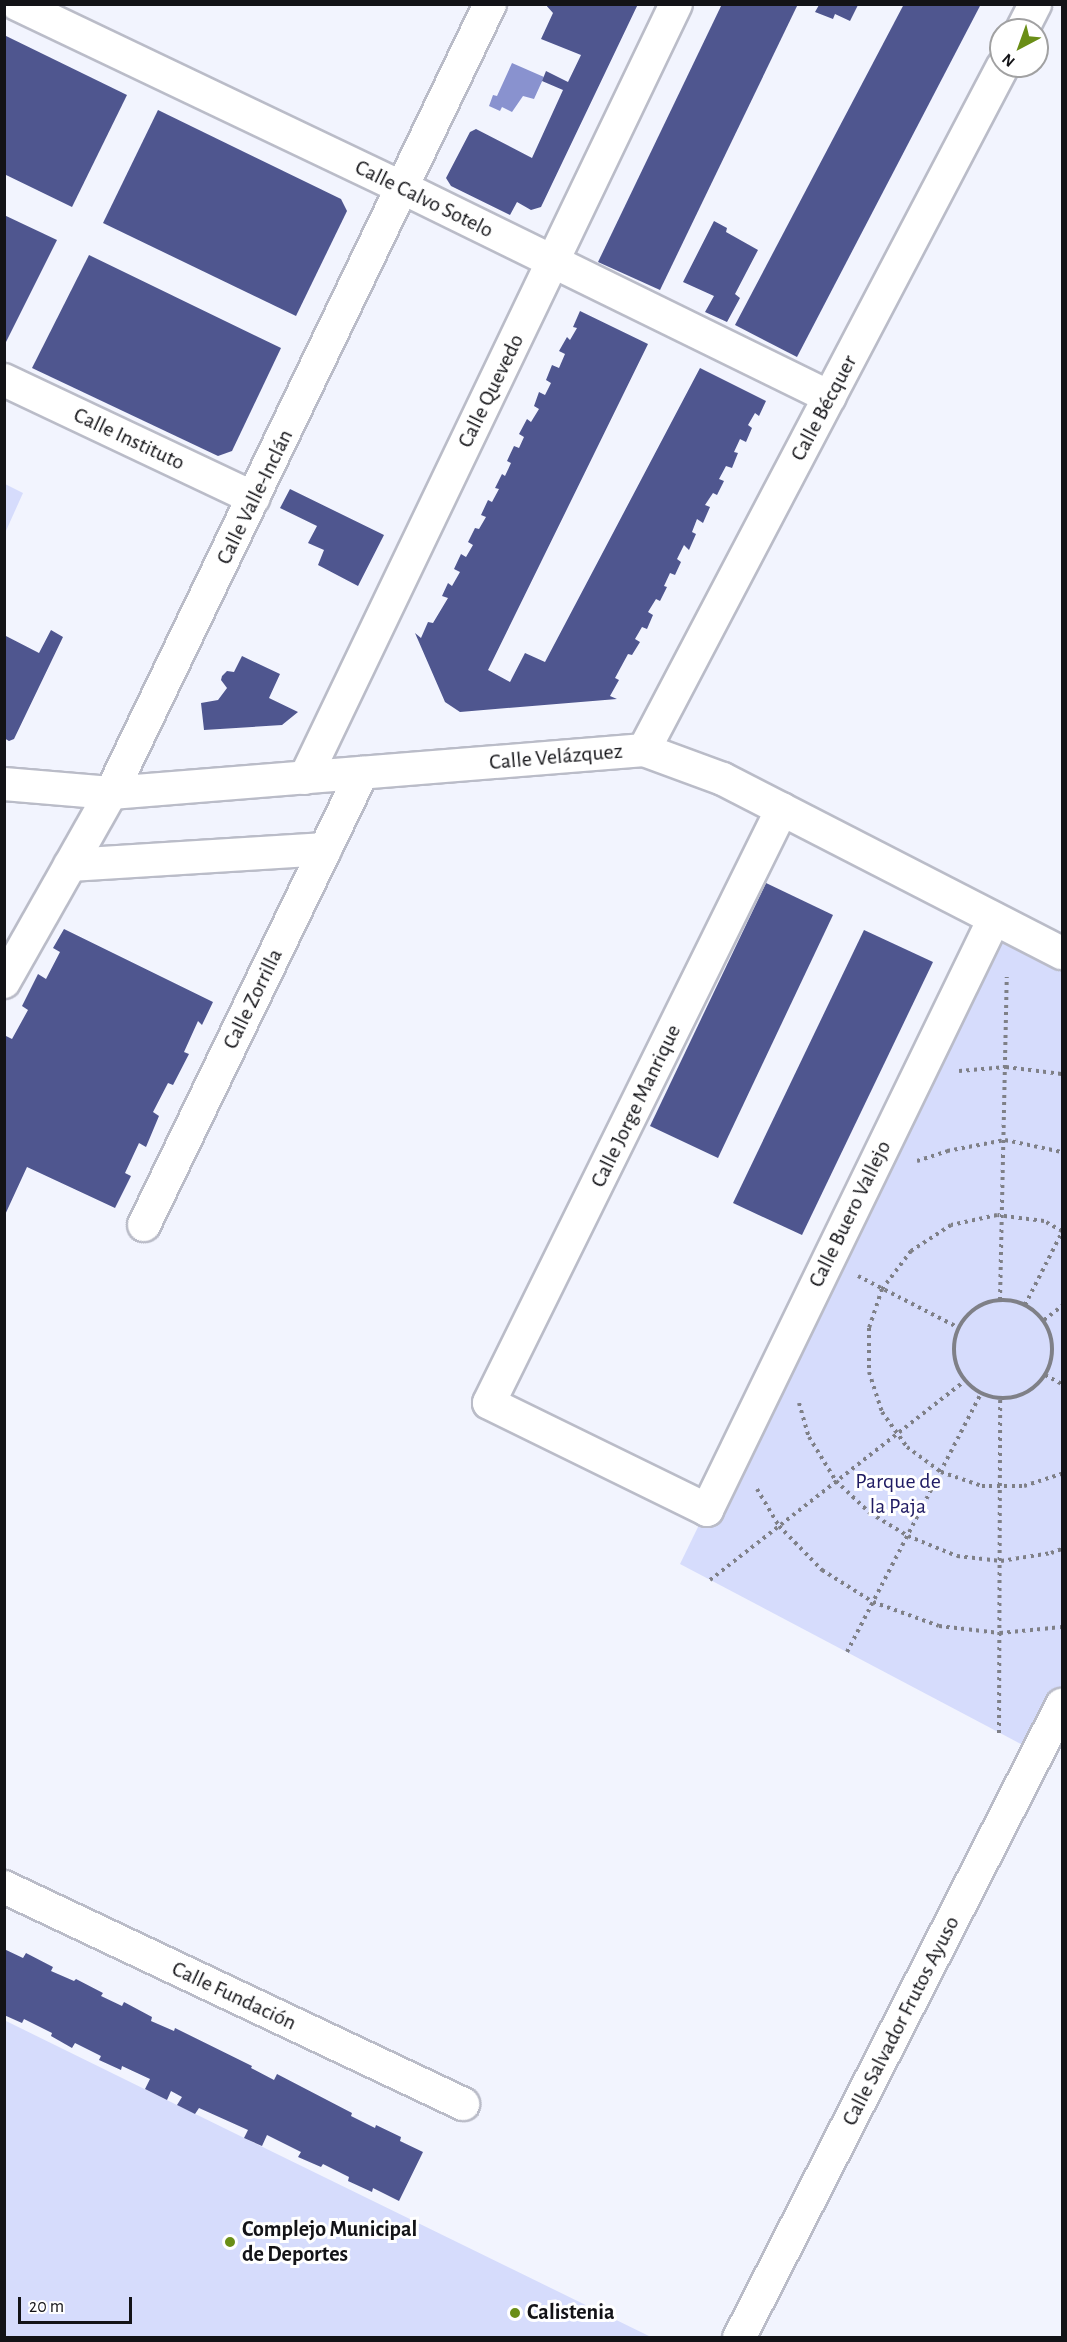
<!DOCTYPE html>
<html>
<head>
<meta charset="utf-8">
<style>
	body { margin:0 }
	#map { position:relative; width:1067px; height:2342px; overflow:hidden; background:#f2f4fe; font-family:"Alegreya Sans",sans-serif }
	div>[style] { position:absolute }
	.green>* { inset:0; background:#d6dcfc }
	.water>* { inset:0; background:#8992cf }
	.building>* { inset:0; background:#4f568f }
	.path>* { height:4px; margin-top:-2px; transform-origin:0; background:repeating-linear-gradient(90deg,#7f8087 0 3px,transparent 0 7.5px) }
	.path>.ring { margin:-2px; padding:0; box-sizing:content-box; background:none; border:4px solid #7f8087; border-radius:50% }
	.roads { filter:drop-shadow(2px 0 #babcc8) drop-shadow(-2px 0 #babcc8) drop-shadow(0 2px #babcc8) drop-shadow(0 -2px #babcc8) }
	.minor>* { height:32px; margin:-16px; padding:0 16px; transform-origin:16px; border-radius:16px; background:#fff }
	.dots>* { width:16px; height:16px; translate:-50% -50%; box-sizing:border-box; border:3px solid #fff; border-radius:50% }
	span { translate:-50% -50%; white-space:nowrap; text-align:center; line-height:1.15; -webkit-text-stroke:6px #fff; paint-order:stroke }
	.street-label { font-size:22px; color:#131317 }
	.park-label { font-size:22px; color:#1f1b63 }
	.poi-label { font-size:22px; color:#131317; font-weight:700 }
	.left { translate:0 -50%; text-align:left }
	.frame { position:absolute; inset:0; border:6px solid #131317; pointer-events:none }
	.north { position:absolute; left:989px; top:18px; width:60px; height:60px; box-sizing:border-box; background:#fff; border:2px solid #a1a1a2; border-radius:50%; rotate:221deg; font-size:16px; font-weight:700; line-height:24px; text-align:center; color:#131317 }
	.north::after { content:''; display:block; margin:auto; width:21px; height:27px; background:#6a8e17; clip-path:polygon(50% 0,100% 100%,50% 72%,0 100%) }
	.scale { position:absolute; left:18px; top:2297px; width:114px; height:27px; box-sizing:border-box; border:3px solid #131317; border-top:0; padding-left:8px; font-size:18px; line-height:21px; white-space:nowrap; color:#131317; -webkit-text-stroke:4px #fff; paint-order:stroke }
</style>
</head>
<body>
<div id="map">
	<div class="green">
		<div style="clip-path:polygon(5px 484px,23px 493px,5px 533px)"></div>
		<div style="clip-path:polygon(994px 919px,1062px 953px,1062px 1705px,1038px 1753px,680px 1564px)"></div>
		<div style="clip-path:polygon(4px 2020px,177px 2105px,651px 2337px,5px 2337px)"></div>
	</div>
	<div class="water">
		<div style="clip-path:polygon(512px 63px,544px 77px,534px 99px,523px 96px,512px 112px,502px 107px,500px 111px,489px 106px,493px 95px,497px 96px)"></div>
	</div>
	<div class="building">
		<div style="clip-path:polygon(545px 4px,638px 4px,541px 207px,531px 210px,517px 202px,510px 215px,451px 186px,446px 178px,470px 132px,476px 129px,532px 158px,563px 90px,542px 81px,546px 71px,568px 82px,581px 55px,541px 39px,553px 13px)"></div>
		<div style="clip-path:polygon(722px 4px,798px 4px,660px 290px,598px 262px)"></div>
		<div style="clip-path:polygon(904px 4px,981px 4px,797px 357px,735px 325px)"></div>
		<div style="clip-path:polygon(819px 5px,858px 5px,850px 21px,835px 14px,833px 19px,815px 12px)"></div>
		<div style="clip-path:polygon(4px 35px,127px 95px,72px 207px,4px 174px)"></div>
		<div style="clip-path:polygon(158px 110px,341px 199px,347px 211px,296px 316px,103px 223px)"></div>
		<div style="clip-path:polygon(4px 215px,57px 240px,4px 346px)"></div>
		<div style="clip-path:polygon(714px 221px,727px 228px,726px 232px,758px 250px,735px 294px,740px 298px,727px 322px,705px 312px,714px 296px,683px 282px)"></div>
		<div style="clip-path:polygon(89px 255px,281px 348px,232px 451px,218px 456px,32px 368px)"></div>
		<div style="clip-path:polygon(580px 311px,648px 344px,488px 670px,510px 682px,525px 653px,545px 662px,700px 368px,766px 401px,759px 416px,755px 413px,748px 425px,752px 428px,746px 442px,740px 439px,734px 452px,738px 453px,732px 468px,726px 466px,719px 479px,724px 481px,717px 495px,713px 493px,705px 505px,710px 507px,703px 523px,697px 519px,692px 532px,696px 534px,689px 550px,684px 545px,677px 559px,681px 562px,675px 575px,670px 573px,664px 586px,667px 587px,660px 601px,656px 599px,648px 612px,653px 615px,647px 629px,642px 627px,635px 639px,640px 642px,632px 655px,628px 654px,615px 678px,619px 680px,610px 696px,617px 699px,460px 712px,445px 702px,415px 633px,421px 638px,428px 622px,433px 623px,448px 598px,442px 596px,448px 583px,452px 586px,460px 572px,454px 569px,461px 554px,466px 557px,473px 545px,468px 542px,475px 528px,479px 529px,486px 517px,481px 515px,488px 500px,492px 502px,499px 489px,495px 488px,502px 474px,505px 476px,511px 463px,507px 461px,514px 446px,519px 448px,524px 437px,519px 434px,527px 419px,531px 422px,539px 409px,534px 406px,539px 392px,545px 395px,551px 383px,546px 380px,552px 365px,559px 368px,565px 354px,559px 351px,567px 337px,570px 340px,577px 328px,573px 327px)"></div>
		<div style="clip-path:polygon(290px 489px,384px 535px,358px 586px,318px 565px,324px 550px,308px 543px,317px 526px,280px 508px)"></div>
		<div style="clip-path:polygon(51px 630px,63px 637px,14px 739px,9px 741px,4px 738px,4px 635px,39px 653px)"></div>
		<div style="clip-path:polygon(242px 656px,280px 674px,269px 698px,298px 712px,282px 725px,204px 730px,201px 703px,218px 700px,227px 688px,221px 680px,222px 676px,227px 671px,234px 672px)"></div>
		<div style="clip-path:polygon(766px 883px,833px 915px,718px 1158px,650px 1126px)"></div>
		<div style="clip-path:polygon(64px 929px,213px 1002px,202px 1025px,198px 1021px,184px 1052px,189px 1054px,173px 1085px,168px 1083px,153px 1112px,159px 1116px,146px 1147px,139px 1143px,125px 1173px,131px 1176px,115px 1208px,27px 1167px,4px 1217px,4px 1035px,12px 1039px,28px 1010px,22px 1006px,38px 974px,46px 979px,60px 952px,53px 948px)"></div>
		<div style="clip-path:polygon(864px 930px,933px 962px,802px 1235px,733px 1203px)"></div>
		<div style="clip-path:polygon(4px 1949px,23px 1958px,26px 1953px,53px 1967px,51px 1971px,74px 1981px,76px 1979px,103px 1993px,101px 1996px,122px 2006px,124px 2002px,152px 2017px,151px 2021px,174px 2031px,175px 2028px,252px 2066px,251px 2068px,274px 2080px,277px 2074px,352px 2113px,351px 2116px,375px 2128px,376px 2125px,401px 2137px,400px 2141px,423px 2152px,399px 2201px,373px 2188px,372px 2192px,348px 2181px,349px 2177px,323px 2164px,321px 2167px,298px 2157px,301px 2152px,267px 2135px,262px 2146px,244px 2138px,248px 2130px,199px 2108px,195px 2114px,177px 2105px,182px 2097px,171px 2091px,167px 2100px,145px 2089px,150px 2079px,122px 2066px,121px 2070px,99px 2060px,101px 2056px,75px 2043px,72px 2048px,51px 2036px,52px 2033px,24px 2019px,22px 2023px,4px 2015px)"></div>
	</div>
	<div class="path">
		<div style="left:959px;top:1071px;width:47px;rotate:-4.9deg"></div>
		<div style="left:1006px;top:1067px;width:56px;rotate:7.1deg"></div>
		<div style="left:917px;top:1161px;width:32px;rotate:-18deg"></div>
		<div style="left:947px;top:1151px;width:59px;rotate:-10.7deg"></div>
		<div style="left:1005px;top:1140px;width:58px;rotate:11.9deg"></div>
		<div style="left:1062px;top:1231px;width:21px;rotate:-151deg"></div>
		<div style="left:1044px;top:1221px;width:47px;rotate:-172.7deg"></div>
		<div style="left:997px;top:1215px;width:47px;rotate:167.7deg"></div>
		<div style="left:951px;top:1225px;width:48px;rotate:147deg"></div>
		<div style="left:911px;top:1251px;width:48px;rotate:127.3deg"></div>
		<div style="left:882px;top:1289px;width:41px;rotate:108.4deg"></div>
		<div style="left:869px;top:1328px;width:44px;rotate:90deg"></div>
		<div style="left:869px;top:1372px;width:42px;rotate:72deg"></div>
		<div style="left:882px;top:1412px;width:43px;rotate:54.5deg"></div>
		<div style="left:907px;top:1447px;width:42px;rotate:36.3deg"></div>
		<div style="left:941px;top:1472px;width:43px;rotate:18.9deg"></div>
		<div style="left:982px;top:1486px;width:42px"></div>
		<div style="left:1024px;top:1486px;width:40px;rotate:-18deg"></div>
		<div style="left:858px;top:1276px;width:114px;rotate:27.2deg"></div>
		<div class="ring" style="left:954px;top:1300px;width:94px;height:94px"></div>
		<div style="left:1000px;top:1300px;width:323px;rotate:-88.8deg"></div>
		<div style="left:1025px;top:1305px;width:82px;rotate:-63.1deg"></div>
		<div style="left:1044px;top:1320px;width:23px;rotate:-38deg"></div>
		<div style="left:1045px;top:1375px;width:19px;rotate:28deg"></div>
		<div style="left:799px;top:1403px;width:35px;rotate:74deg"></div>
		<div style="left:809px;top:1437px;width:52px;rotate:58.5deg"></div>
		<div style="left:836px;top:1481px;width:47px;rotate:43.3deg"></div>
		<div style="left:870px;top:1513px;width:44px;rotate:31.2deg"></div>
		<div style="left:908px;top:1536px;width:53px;rotate:22.2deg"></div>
		<div style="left:957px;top:1556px;width:44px;rotate:6.5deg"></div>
		<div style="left:1001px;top:1561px;width:51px;rotate:-9.1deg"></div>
		<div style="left:1051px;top:1553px;width:12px;rotate:-20deg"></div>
		<div style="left:757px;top:1489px;width:43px;rotate:59.3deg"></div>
		<div style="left:779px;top:1526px;width:62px;rotate:45.7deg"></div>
		<div style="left:822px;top:1570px;width:60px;rotate:32.1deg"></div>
		<div style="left:873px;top:1602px;width:70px;rotate:20deg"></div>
		<div style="left:939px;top:1626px;width:61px;rotate:6.5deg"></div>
		<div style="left:1000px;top:1633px;width:62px;rotate:-5.5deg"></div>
		<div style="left:710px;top:1580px;width:323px;rotate:-38deg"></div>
		<div style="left:847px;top:1652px;width:292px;rotate:-62.6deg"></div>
		<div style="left:999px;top:1733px;width:335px;rotate:-89.8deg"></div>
	</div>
	<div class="roads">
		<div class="minor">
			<div style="left:17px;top:4px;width:428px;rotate:25.5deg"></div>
			<div style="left:403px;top:188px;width:475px;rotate:26.1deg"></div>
			<div style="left:1022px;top:30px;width:29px;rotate:-63deg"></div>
			<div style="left:4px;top:380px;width:276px;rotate:25.3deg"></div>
			<div style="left:644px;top:750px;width:772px;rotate:-62.31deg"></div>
			<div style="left:305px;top:778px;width:858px;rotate:-64.39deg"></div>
			<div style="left:4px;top:784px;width:107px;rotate:4.8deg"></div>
			<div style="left:111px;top:793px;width:535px;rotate:-4.61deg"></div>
			<div style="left:644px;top:750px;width:84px;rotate:20.2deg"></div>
			<div style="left:723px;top:779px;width:381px;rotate:27.2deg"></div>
			<div style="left:782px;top:809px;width:662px;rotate:116.26deg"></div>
			<div style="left:489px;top:1403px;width:243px;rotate:26.1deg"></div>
			<div style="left:707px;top:1510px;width:657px;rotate:-64.1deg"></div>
			<div style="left:70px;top:865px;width:256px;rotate:-3.6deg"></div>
			<div style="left:4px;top:982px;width:217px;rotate:-60.5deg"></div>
			<div style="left:111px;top:793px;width:875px;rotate:-64.34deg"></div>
			<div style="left:144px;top:1225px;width:502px;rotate:-64.25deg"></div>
			<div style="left:4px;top:1887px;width:508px;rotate:25.3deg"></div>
			<div style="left:739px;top:2338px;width:711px;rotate:-62.97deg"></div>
		</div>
	</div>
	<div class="dots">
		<div style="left:230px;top:2242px;background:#6a8e17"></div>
		<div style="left:515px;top:2313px;background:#6a8e17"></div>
	</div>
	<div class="street-label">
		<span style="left:424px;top:199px;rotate:26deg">Calle Calvo Sotelo</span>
		<span style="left:491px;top:391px;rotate:-64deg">Calle Quevedo</span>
		<span style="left:824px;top:408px;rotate:-62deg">Calle Bécquer</span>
		<span style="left:129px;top:439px;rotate:25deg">Calle Instituto</span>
		<span style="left:255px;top:497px;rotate:-64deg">Calle Valle-Inclán</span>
		<span style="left:556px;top:757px;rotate:-5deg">Calle Velázquez</span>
		<span style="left:253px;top:999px;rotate:-64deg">Calle Zorrilla</span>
		<span style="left:636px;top:1106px;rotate:-64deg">Calle Jorge Manrique</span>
		<span style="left:850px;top:1214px;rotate:-64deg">Calle Buero Vallejo</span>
		<span style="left:234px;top:1996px;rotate:25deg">Calle Fundación</span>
		<span style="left:901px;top:2021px;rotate:-63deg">Calle Salvador Frutos Ayuso</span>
	</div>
	<div class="park-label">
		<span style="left:898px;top:1494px">Parque de<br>la Paja</span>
	</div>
	<div class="poi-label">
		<span class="left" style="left:242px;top:2242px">Complejo Municipal<br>de Deportes</span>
		<span class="left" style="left:527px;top:2313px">Calistenia</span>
	</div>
	<div class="frame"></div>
	<div class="north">N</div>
	<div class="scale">20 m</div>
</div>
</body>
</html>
